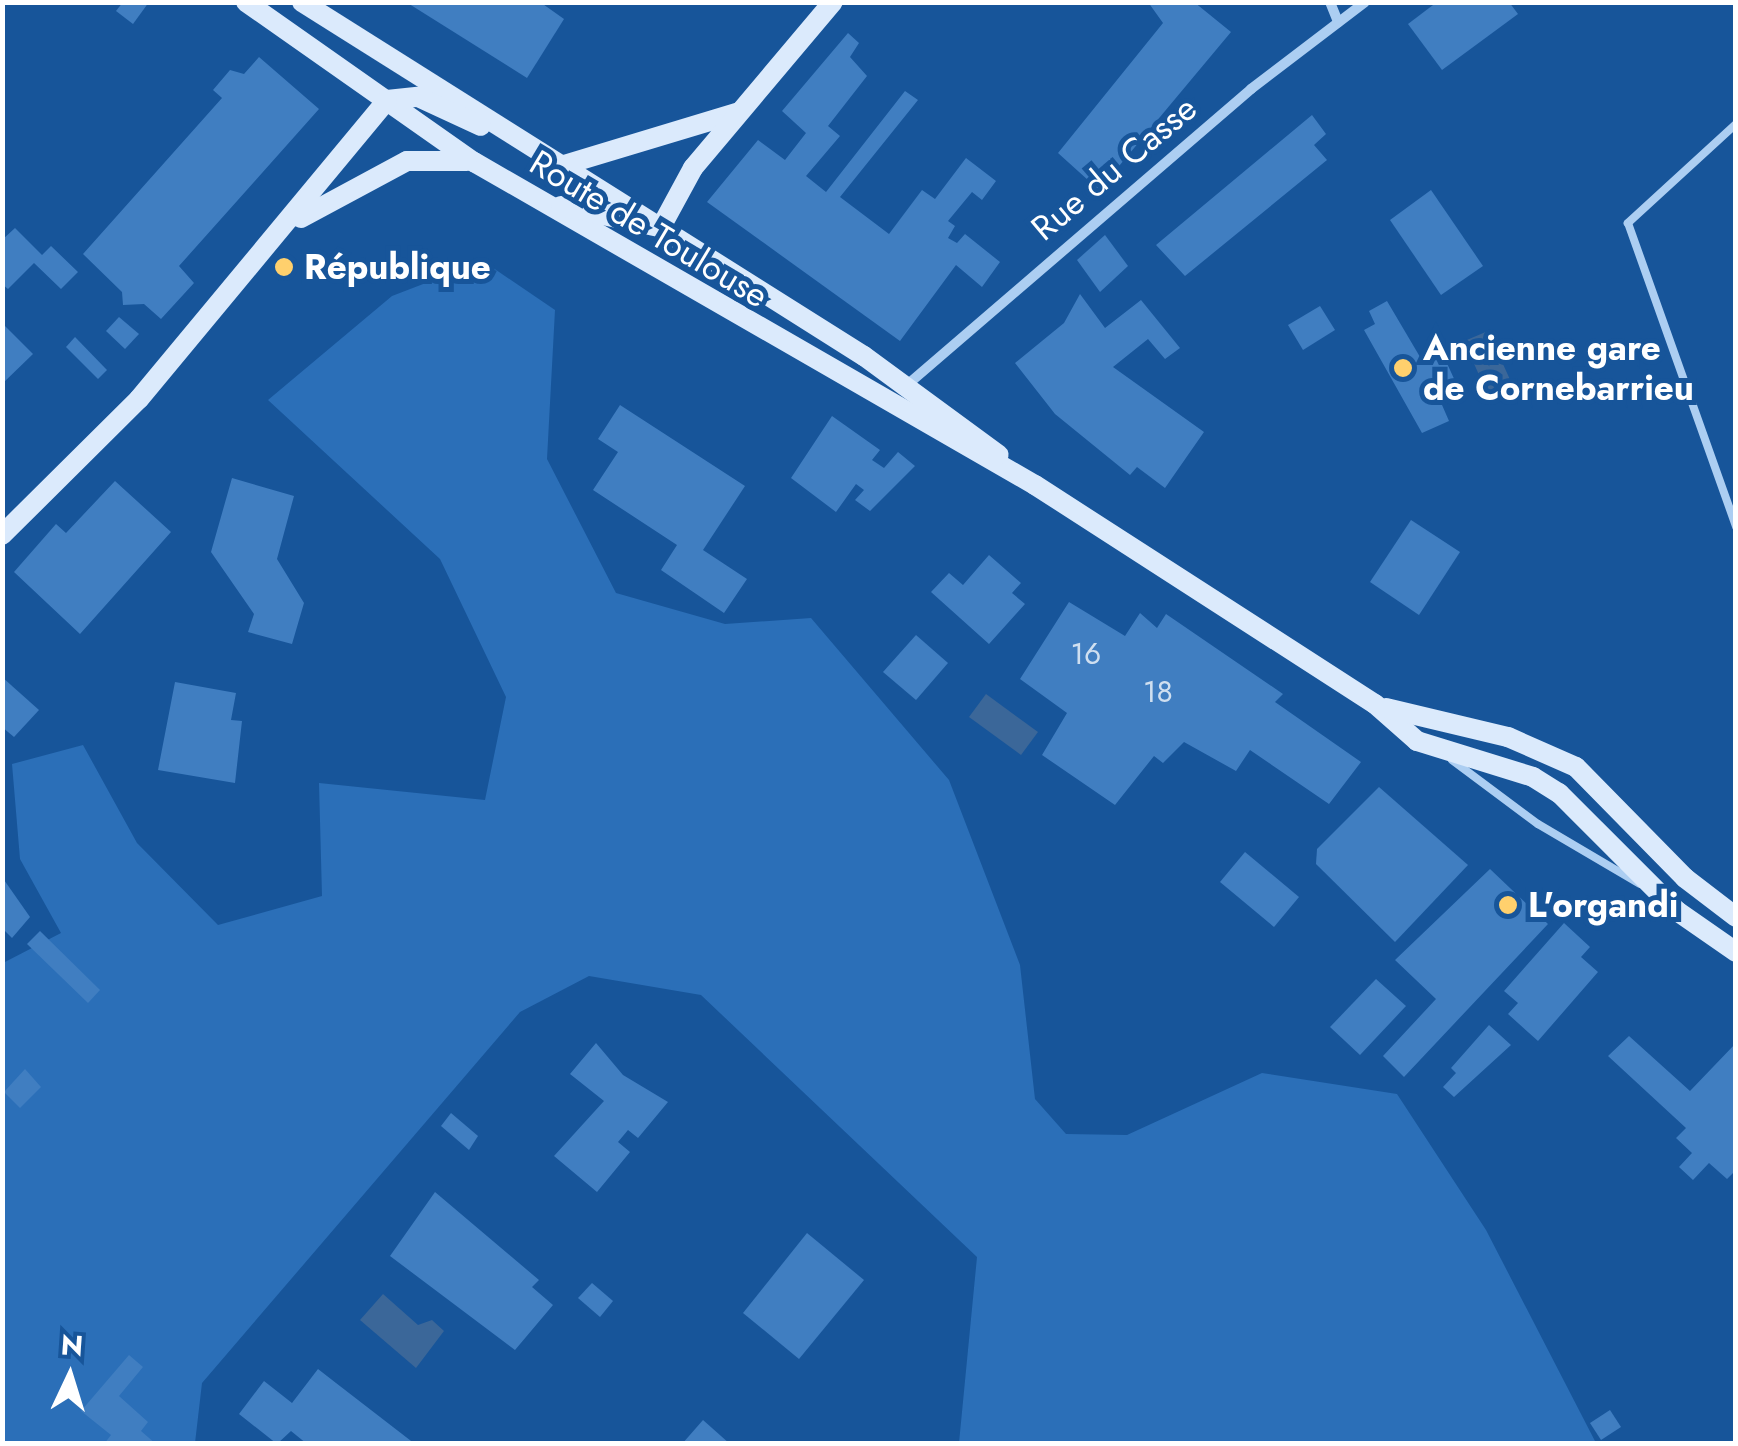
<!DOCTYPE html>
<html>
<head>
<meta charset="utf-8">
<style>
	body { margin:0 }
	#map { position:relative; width:1738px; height:1446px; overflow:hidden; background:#17559a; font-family:Jost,sans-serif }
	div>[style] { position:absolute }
	.green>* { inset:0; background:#2b6fb8 }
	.water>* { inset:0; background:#3b6799 }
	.building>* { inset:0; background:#407ec1 }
	.lane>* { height:8px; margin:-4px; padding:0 4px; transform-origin:4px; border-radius:4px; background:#accef2 }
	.street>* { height:10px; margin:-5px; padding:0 5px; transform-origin:5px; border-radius:5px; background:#accef2 }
	.secondary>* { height:20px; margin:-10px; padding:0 10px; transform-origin:10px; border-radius:10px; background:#dbeafc }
	.dots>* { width:28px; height:28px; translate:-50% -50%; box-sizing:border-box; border:5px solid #17559a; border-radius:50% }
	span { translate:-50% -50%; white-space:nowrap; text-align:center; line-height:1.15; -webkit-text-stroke:10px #17559a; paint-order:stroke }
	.number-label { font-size:30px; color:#cfdff0 }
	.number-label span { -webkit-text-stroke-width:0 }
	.street-label { font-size:35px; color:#fff }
	.poi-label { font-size:35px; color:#fff; font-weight:700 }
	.left { translate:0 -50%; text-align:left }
	.frame { position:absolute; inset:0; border:5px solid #fff; pointer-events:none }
	.north { position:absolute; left:20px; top:1326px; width:100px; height:100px; -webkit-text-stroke:8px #17559a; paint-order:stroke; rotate:4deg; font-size:28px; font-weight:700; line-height:40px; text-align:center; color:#fff }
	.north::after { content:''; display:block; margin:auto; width:35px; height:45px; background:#fff; clip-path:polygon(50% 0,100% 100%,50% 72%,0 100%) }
</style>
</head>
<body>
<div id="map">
	<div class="green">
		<div style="clip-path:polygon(483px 261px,555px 310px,547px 459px,616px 593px,725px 624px,811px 618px,949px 780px,1020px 965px,1035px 1099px,1066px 1134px,1127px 1135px,1262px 1073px,1397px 1094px,1486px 1230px,1596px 1443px,959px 1443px,977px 1257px,701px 995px,589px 976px,520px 1012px,202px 1383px,195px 1443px,3px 1444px,3px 963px,61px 933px,20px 859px,12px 764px,83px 745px,137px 843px,218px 925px,322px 896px,319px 783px,485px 800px,506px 697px,440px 559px,268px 400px,392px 296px)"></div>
	</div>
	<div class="water">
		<div style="clip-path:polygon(1488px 331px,1512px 384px,1488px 395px,1471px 357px,1455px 345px)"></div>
		<div style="clip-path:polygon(986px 694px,1038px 732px,1021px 755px,969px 717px)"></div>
		<div style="clip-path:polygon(383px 1294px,418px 1325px,432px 1320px,444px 1331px,416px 1368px,360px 1320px)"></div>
	</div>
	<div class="building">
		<div style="clip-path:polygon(123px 2px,149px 2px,133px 24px,116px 11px)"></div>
		<div style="clip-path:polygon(406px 2px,540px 2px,564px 19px,527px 78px)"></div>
		<div style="clip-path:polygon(1148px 2px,1194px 2px,1231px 32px,1099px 190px,1058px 153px,1163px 23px)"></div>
		<div style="clip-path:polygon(1437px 2px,1509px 2px,1518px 14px,1442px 70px,1408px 24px)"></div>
		<div style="clip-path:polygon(848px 33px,859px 43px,850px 57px,867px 76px,828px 126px,840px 136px,806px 176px,826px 192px,905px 91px,918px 100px,840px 197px,889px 234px,922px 190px,935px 199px,966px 158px,996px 181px,982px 200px,972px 192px,948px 221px,955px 226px,948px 238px,957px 243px,965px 234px,1000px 262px,982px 287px,956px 265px,900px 341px,707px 202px,758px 140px,785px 160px,806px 133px,782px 111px)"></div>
		<div style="clip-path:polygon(259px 57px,319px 109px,179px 266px,194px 283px,161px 319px,144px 304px,123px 305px,122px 292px,83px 254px,222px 98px,213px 90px,230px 70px,244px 74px)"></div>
		<div style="clip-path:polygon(1312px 115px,1326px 134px,1314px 145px,1327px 160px,1185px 276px,1156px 245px)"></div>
		<div style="clip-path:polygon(1431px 190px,1483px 266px,1441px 295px,1390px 220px)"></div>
		<div style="clip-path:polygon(15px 228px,42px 255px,51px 246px,78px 272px,61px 289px,34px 263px,8px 289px,2px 284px,2px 240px)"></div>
		<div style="clip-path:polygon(1105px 235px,1128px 266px,1100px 292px,1077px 260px)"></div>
		<div style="clip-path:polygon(1080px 294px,1105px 328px,1141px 300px,1180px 348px,1165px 359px,1148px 339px,1113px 367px,1204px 432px,1165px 488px,1137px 467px,1130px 475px,1055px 414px,1015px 363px,1064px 323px)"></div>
		<div style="clip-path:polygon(1387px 301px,1423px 362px,1445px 359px,1456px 383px,1439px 398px,1449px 421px,1422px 433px,1364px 330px,1375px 324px,1369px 311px)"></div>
		<div style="clip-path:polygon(1320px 306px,1335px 330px,1303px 350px,1288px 325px)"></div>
		<div style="clip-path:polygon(119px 317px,139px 334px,125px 349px,106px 331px)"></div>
		<div style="clip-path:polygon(2px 323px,33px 354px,2px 384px)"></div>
		<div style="clip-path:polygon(75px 337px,107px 370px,98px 379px,66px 347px)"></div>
		<div style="clip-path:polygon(620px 405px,745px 486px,703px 550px,747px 579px,724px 613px,661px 570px,677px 545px,593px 490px,618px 452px,598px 439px)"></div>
		<div style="clip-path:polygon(832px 416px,880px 450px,872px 460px,884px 468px,898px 452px,915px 466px,870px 511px,855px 500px,864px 490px,856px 484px,836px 512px,791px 478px)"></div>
		<div style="clip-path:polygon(232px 478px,294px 496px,277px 559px,304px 603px,292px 644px,248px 632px,254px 614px,211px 552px)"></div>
		<div style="clip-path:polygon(115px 481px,171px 532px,80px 634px,14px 572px,56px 524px,66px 533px)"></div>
		<div style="clip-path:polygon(1411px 520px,1460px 552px,1419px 615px,1370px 582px)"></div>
		<div style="clip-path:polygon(989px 555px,1021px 583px,1012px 593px,1025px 604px,989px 644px,931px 592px,949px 573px,963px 585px)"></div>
		<div style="clip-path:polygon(1069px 602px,1125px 636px,1140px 613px,1157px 628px,1166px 614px,1283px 694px,1275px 702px,1361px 762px,1329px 804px,1250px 750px,1236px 771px,1184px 742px,1163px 763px,1154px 756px,1115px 805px,1042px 755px,1067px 713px,1020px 679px)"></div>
		<div style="clip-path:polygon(916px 635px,948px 663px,916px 700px,883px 672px)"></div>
		<div style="clip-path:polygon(2px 677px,39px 710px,14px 737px,2px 727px)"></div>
		<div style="clip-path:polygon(175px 682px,236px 693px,231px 720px,242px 721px,235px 783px,158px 770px)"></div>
		<div style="clip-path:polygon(1379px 787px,1468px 865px,1395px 942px,1316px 864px,1317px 849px)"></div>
		<div style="clip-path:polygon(1245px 852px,1299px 897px,1274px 927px,1220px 882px)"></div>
		<div style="clip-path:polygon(1490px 869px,1548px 924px,1404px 1077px,1383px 1056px,1436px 999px,1395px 960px)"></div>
		<div style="clip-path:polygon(2px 877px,30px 917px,12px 938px,2px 928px)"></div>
		<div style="clip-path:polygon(1564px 923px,1590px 947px,1581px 957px,1598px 972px,1538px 1041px,1508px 1014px,1518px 1003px,1504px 991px)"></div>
		<div style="clip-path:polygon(40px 931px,100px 990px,88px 1003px,27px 944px)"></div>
		<div style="clip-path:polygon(1376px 979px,1406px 1006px,1360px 1055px,1330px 1027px)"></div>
		<div style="clip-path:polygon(1489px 1025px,1511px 1045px,1454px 1097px,1443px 1087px,1456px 1073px,1451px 1068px)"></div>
		<div style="clip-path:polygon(1629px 1036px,1690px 1091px,1736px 1043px,1736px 1170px,1727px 1179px,1709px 1163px,1693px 1180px,1679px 1167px,1692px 1153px,1676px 1138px,1686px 1128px,1608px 1056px)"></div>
		<div style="clip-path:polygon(596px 1043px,623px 1075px,668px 1102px,638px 1138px,628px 1130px,618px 1142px,630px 1152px,597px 1192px,554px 1156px,604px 1101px,570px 1074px)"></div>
		<div style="clip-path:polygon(25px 1069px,41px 1087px,20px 1108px,4px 1092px)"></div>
		<div style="clip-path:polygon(451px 1113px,478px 1136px,469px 1150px,441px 1126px)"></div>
		<div style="clip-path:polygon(435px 1192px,539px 1280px,532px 1287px,553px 1305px,515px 1350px,390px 1256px)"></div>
		<div style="clip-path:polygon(807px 1233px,864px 1280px,799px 1359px,743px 1313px)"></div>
		<div style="clip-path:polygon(592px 1283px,613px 1301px,600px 1317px,578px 1298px)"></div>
		<div style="clip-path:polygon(129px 1355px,143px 1367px,119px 1396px,148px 1422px,141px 1431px,156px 1444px,104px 1444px,111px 1435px,81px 1411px)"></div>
		<div style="clip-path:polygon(318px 1369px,336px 1383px,415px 1444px,307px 1444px,291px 1431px,277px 1444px,239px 1414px,264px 1381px,292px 1403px)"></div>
		<div style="clip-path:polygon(1610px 1410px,1621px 1427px,1601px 1440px,1590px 1423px)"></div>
		<div style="clip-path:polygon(703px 1420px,730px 1444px,682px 1444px)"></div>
	</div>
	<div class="lane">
		<div style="left:1736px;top:124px;width:147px;rotate:137.5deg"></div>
		<div style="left:1628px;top:223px;width:323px;rotate:70.4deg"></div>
		<div style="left:1452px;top:760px;width:107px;rotate:36.7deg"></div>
		<div style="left:1538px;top:824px;width:118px;rotate:30.5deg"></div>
	</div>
	<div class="street">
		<div style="left:1330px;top:2px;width:22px;rotate:68deg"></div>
		<div style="left:907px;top:385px;width:454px;rotate:-40.7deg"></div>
		<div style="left:1251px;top:89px;width:143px;rotate:-37.3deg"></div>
	</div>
	<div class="secondary">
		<div style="left:246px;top:2px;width:279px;rotate:35.1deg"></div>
		<div style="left:474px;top:162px;width:647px;rotate:29.93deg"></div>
		<div style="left:1035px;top:485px;width:404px;rotate:32.8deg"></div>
		<div style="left:1375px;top:704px;width:56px;rotate:41.4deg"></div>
		<div style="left:1417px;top:741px;width:121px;rotate:17.2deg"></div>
		<div style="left:1533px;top:777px;width:31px;rotate:32deg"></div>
		<div style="left:1559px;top:793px;width:167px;rotate:45deg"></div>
		<div style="left:1677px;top:911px;width:72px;rotate:34.8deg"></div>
		<div style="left:302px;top:2px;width:664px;rotate:32.21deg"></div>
		<div style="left:864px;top:356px;width:167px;rotate:36.3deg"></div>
		<div style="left:387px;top:100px;width:31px;rotate:-6deg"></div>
		<div style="left:418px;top:97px;width:69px;rotate:24.7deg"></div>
		<div style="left:564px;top:165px;width:183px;rotate:-16.8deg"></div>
		<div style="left:561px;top:206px;width:100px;rotate:12.1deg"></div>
		<div style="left:301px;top:218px;width:120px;rotate:-28.3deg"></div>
		<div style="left:407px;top:161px;width:60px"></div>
		<div style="left:661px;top:227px;width:67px;rotate:-61.5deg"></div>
		<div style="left:693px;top:168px;width:217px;rotate:-49.9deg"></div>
		<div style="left:2px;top:535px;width:193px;rotate:-44.8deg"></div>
		<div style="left:139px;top:399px;width:388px;rotate:-50.3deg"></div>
		<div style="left:1386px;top:708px;width:125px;rotate:13.4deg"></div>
		<div style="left:1508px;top:737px;width:74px;rotate:23.8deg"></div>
		<div style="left:1576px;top:767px;width:156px;rotate:45.5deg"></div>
		<div style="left:1685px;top:878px;width:64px;rotate:37.4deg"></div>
	</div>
	<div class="dots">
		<div style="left:284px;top:267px;background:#ffd06d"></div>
		<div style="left:1403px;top:368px;background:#ffd06d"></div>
		<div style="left:1508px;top:905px;background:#ffd06d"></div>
	</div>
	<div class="number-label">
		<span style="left:1086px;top:654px">16</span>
		<span style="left:1158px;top:692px">18</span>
	</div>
	<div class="street-label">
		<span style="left:1114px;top:168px;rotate:-40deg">Rue du Casse</span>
		<span style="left:649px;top:229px;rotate:31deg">Route de Toulouse</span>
	</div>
	<div class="poi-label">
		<span class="left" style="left:304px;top:267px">République</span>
		<span class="left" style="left:1423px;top:368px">Ancienne gare<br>de Cornebarrieu</span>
		<span class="left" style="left:1528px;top:905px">L'organdi</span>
	</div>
	<div class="frame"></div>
	<div class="north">N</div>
</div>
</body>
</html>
